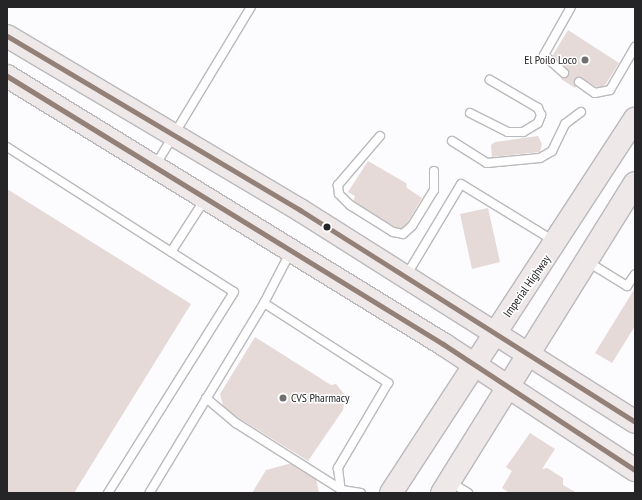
<!DOCTYPE html>
<html>
<head>
<meta charset="utf-8">
<style>
	body { margin:0 }
	#map { position:relative; width:642px; height:500px; overflow:hidden; background:#fcfbfd; font-family:"PT Sans Narrow",sans-serif }
	div>[style] { position:absolute }
	.building>* { inset:0; background:#e6dad8 }
	.roads { filter:drop-shadow(1px 0 #bababc) drop-shadow(-1px 0 #bababc) drop-shadow(0 1px #bababc) drop-shadow(0 -1px #bababc) }
	.lane>* { height:8px; margin:-4px; padding:0 4px; transform-origin:4px; border-radius:4px; background:#fffeff }
	.primary>* { height:22px; margin:-11px; padding:0 11px; transform-origin:11px; border-radius:11px; background:#eee8e9 }
	.bus-1>* { height:5px; margin:-2.5px; padding:0 2.5px; transform-origin:2.5px; border-radius:2.5px; background:#938177 }
	.dots>* { width:11px; height:11px; translate:-50% -50%; box-sizing:border-box; border:2px solid #fff; border-radius:50% }
	span { translate:-50% -50%; white-space:nowrap; text-align:center; line-height:1.15; -webkit-text-stroke:3px #fff; paint-order:stroke }
	.poi-label { font-size:12px; color:#252528 }
	.right { translate:-100% -50%; text-align:right }
	.left { translate:0 -50%; text-align:left }
	.street-label { font-size:12px; color:#252528 }
	.frame { position:absolute; inset:0; border:8px solid #252528; pointer-events:none }
</style>
</head>
<body>
<div id="map">
	<div class="building">
		<div style="clip-path:polygon(568px 30px,619px 63px,602px 90px,581px 78px,575px 88px,561px 79px,567px 69px,551px 58px)"></div>
		<div style="clip-path:polygon(538px 136px,542px 144px,540px 152px,492px 157px,491px 145px,495px 142px)"></div>
		<div style="clip-path:polygon(368px 161px,406px 183px,407px 188px,422px 198px,402px 232px,353px 202px,355px 196px,348px 192px)"></div>
		<div style="clip-path:polygon(7px 189px,191px 304px,74px 493px,7px 493px)"></div>
		<div style="clip-path:polygon(488px 208px,500px 262px,472px 269px,460px 214px)"></div>
		<div style="clip-path:polygon(635px 288px,635px 326px,612px 363px,595px 353px)"></div>
		<div style="clip-path:polygon(255px 337px,331px 385px,336px 384px,345px 395px,343px 410px,308px 461px,224px 409px,220px 394px)"></div>
		<div style="clip-path:polygon(530px 433px,555px 449px,542px 469px,547px 468px,563px 478px,563px 485px,577px 493px,510px 493px,502px 488px,512px 471px,506px 467px)"></div>
		<div style="clip-path:polygon(292px 463px,316px 478px,319px 493px,252px 493px,266px 470px)"></div>
	</div>
	<div class="roads">
		<div class="lane">
			<div style="left:564px;top:73px;width:27px;rotate:-138deg"></div>
			<div style="left:544px;top:55px;width:55px;rotate:-60.6deg"></div>
			<div style="left:579px;top:82px;width:19px;rotate:35deg"></div>
			<div style="left:595px;top:93px;width:15px;rotate:-11deg"></div>
			<div style="left:610px;top:90px;width:50px;rotate:-59.8deg"></div>
			<div style="left:470px;top:113px;width:42px;rotate:26.6deg"></div>
			<div style="left:508px;top:132px;width:15px"></div>
			<div style="left:523px;top:132px;width:17px;rotate:-31deg"></div>
			<div style="left:538px;top:123px;width:9px;rotate:-69deg"></div>
			<div style="left:541px;top:115px;width:8px;rotate:-113deg"></div>
			<div style="left:538px;top:108px;width:56px;rotate:-149.7deg"></div>
			<div style="left:380px;top:136px;width:65px;rotate:130.6deg"></div>
			<div style="left:338px;top:185px;width:9px;rotate:84deg"></div>
			<div style="left:339px;top:194px;width:16px;rotate:45deg"></div>
			<div style="left:350px;top:205px;width:51px;rotate:32.1deg"></div>
			<div style="left:393px;top:232px;width:10px;rotate:11deg"></div>
			<div style="left:403px;top:234px;width:12px;rotate:-42deg"></div>
			<div style="left:412px;top:226px;width:42px;rotate:-58.6deg"></div>
			<div style="left:434px;top:190px;width:19px;rotate:-90deg"></div>
			<div style="left:452px;top:141px;width:41px;rotate:32.2deg"></div>
			<div style="left:487px;top:163px;width:53px;rotate:-5.4deg"></div>
			<div style="left:540px;top:158px;width:14px;rotate:-30deg"></div>
			<div style="left:552px;top:151px;width:30px;rotate:-64deg"></div>
			<div style="left:565px;top:124px;width:20px;rotate:-37deg"></div>
			<div style="left:7px;top:147px;width:269px;rotate:32.6deg"></div>
			<div style="left:234px;top:292px;width:237px;rotate:122.1deg"></div>
			<div style="left:155px;top:166px;width:186px;rotate:-58.9deg"></div>
			<div style="left:171px;top:252px;width:63px;rotate:-57.3deg"></div>
			<div style="left:588px;top:262px;width:46px;rotate:31.6deg"></div>
			<div style="left:627px;top:286px;width:14px;rotate:-56deg"></div>
			<div style="left:406px;top:276px;width:107px;rotate:-59.1deg"></div>
			<div style="left:461px;top:184px;width:109px;rotate:31.5deg"></div>
			<div style="left:264px;top:303px;width:59px;rotate:-62.6deg"></div>
			<div style="left:206px;top:398px;width:39px;rotate:40deg"></div>
			<div style="left:236px;top:423px;width:125px;rotate:32.3deg"></div>
			<div style="left:342px;top:490px;width:19px;rotate:9deg"></div>
			<div style="left:450px;top:482px;width:21px;rotate:31deg"></div>
			<div style="left:150px;top:492px;width:221px;rotate:-58.9deg"></div>
			<div style="left:264px;top:303px;width:148px;rotate:32.8deg"></div>
			<div style="left:388px;top:383px;width:99px;rotate:120.5deg"></div>
			<div style="left:338px;top:468px;width:25px;rotate:83deg"></div>
		</div>
		<div class="primary">
			<div style="left:7px;top:36px;width:341px;rotate:30.7deg"></div>
			<div style="left:300px;top:210px;width:396px;rotate:32.3deg"></div>
			<div style="left:7px;top:76px;width:512px;rotate:31.58deg"></div>
			<div style="left:443px;top:344px;width:230px;rotate:33.3deg"></div>
			<div style="left:391px;top:493px;width:447px;rotate:-56.9deg"></div>
			<div style="left:442px;top:493px;width:365px;rotate:-58.1deg"></div>
		</div>
	</div>
	<div class="bus-1">
		<div style="left:7px;top:36px;width:341px;rotate:30.7deg"></div>
		<div style="left:300px;top:210px;width:396px;rotate:32.3deg"></div>
		<div style="left:7px;top:76px;width:512px;rotate:31.58deg"></div>
		<div style="left:443px;top:344px;width:230px;rotate:33.3deg"></div>
	</div>
	<div class="dots">
		<div style="left:585px;top:60px;background:#707073"></div>
		<div style="left:327px;top:227px;background:#252528"></div>
		<div style="left:283px;top:398px;background:#707073"></div>
	</div>
	<div class="poi-label">
		<span class="right" style="left:577px;top:60px">El Poilo Loco</span>
		<span class="left" style="left:291px;top:398px">CVS Pharmacy</span>
	</div>
	<div class="street-label">
		<span style="left:527px;top:286px;rotate:-55deg">Imperial Highway</span>
	</div>
	<div class="frame"></div>
</div>
</body>
</html>
